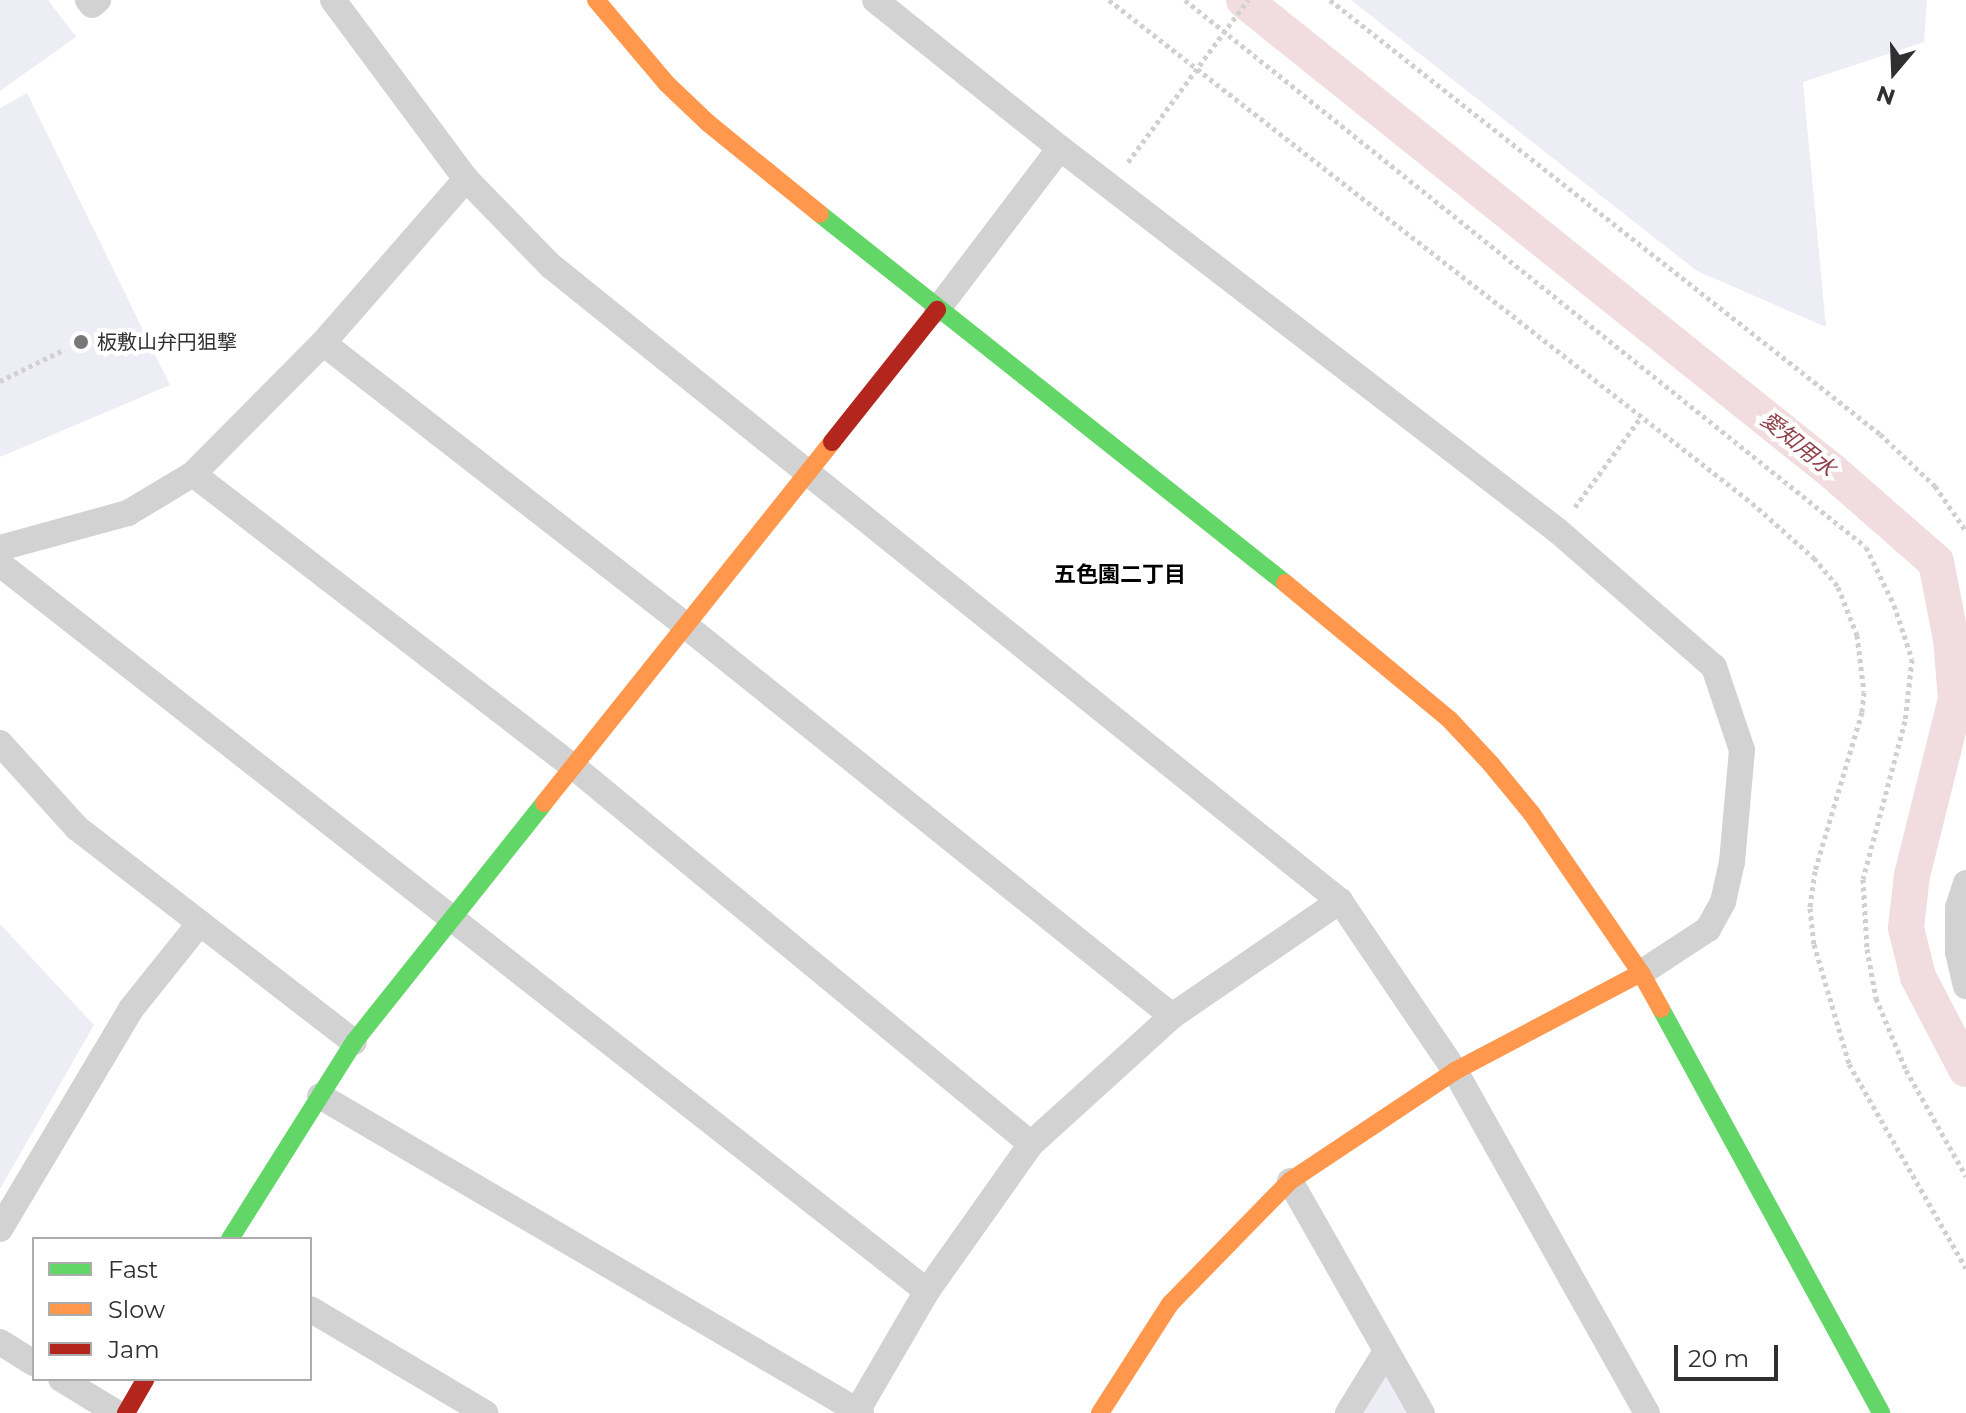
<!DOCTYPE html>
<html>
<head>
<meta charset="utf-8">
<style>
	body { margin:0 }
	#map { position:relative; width:1966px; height:1413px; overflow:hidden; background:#fff; font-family:Montserrat,"Noto Sans JP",sans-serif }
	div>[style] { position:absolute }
	.green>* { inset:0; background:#edeef5 }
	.canal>* { height:36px; margin:-18px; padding:0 18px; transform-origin:18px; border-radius:18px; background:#f1dcdf }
	.path>* { height:5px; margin-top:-2.5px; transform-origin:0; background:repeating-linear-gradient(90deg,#d0d0d0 0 4px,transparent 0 8px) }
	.street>* { height:26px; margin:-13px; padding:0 13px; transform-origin:13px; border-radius:13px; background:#d2d2d2 }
	.fast>* { height:18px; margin:-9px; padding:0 9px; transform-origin:9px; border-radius:9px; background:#63d668 }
	.slow>* { height:18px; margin:-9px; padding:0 9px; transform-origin:9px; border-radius:9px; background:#ff974d }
	.jam>* { height:18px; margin:-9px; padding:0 9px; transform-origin:9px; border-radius:9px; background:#b3261e }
	.dots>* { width:22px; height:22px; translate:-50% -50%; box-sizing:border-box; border:4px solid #fff; border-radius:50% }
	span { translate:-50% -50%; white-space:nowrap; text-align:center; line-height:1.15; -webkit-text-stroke:8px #fff; paint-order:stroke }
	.poi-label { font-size:20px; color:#303030 }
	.left { translate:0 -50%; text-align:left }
	.water-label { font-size:22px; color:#90414c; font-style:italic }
	.neighbourhood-label { font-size:22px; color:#000; font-weight:700 }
	.legend { position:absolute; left:32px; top:1237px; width:280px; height:144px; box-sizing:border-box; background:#fff; border:2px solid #acacac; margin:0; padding:10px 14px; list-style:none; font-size:24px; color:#303030 }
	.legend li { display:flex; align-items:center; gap:16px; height:40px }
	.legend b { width:40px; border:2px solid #acacac }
	.north { position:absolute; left:1854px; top:32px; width:80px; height:80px; -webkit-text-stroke:6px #fff; paint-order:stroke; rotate:199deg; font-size:22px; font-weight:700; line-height:32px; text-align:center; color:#303030 }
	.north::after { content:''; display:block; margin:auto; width:28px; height:36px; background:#303030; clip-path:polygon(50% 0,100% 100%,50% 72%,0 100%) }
	.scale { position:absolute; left:1674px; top:1345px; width:104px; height:36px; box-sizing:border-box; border:4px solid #303030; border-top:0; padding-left:10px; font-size:24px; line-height:28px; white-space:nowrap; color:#303030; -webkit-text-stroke:6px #fff; paint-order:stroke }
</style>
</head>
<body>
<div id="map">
	<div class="green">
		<div style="clip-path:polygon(0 0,48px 0,76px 37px,0 91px)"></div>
		<div style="clip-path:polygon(1351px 0,1927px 0,1924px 42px,1803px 82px,1826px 327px,1697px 271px)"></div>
		<div style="clip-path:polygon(27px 93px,170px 385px,0 457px,0 108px)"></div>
		<div style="clip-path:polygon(0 924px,94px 1025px,0 1189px)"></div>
		<div style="clip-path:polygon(1385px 1371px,1408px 1413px,1359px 1413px)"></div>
	</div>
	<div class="canal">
		<div style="left:1244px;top:0;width:753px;rotate:38.7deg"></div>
		<div style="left:1832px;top:471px;width:138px;rotate:41.2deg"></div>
		<div style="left:1936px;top:562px;width:78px;rotate:79deg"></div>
		<div style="left:1951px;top:639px;width:60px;rotate:85.2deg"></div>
		<div style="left:1956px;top:699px;width:181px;rotate:104deg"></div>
		<div style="left:1912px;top:875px;width:53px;rotate:96.5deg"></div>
		<div style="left:1906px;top:928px;width:50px;rotate:76.2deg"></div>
		<div style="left:1918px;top:977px;width:104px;rotate:62.4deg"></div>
	</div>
	<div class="path">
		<div style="left:1109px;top:0;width:816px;rotate:38.04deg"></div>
		<div style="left:1752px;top:503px;width:83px;rotate:41.6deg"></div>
		<div style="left:1814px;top:558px;width:38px;rotate:50deg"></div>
		<div style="left:1838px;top:587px;width:52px;rotate:68.4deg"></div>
		<div style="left:1857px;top:635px;width:57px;rotate:83deg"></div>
		<div style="left:1864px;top:692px;width:20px;rotate:96deg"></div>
		<div style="left:1862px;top:712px;width:166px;rotate:106.5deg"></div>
		<div style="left:1815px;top:871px;width:37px;rotate:98deg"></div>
		<div style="left:1810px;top:908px;width:36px;rotate:84deg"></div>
		<div style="left:1814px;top:944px;width:125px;rotate:73.7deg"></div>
		<div style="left:1849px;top:1064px;width:235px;rotate:60.2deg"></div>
		<div style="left:1185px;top:0;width:873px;rotate:38.77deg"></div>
		<div style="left:1866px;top:547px;width:64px;rotate:64.2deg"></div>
		<div style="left:1894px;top:605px;width:57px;rotate:71.6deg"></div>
		<div style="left:1912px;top:659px;width:62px;rotate:96.4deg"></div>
		<div style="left:1905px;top:721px;width:163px;rotate:104.9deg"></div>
		<div style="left:1863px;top:879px;width:70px;rotate:86.7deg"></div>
		<div style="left:1867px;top:949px;width:50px;rotate:79.6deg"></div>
		<div style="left:1876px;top:998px;width:78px;rotate:67.4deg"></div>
		<div style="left:1906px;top:1070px;width:122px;rotate:60.5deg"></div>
		<div style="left:1330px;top:0;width:701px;rotate:38.28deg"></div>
		<div style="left:1880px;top:434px;width:76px;rotate:43.4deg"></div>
		<div style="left:1935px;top:486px;width:55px;rotate:55.4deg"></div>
		<div style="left:1128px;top:162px;width:202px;rotate:-53.5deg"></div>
		<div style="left:0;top:381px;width:72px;rotate:-26.2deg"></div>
		<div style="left:1575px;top:507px;width:112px;rotate:-53.7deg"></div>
	</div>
	<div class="street">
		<div style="left:88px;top:0;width:6px;rotate:51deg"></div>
		<div style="left:92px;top:5px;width:8px;rotate:-40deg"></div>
		<div style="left:333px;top:0;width:223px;rotate:53.4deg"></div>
		<div style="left:466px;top:179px;width:122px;rotate:45.7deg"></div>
		<div style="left:551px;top:266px;width:1013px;rotate:38.83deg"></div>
		<div style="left:1340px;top:901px;width:205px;rotate:55.9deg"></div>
		<div style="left:1455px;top:1071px;width:392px;rotate:60.7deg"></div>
		<div style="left:875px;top:0;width:237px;rotate:38.7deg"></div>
		<div style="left:1060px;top:148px;width:628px;rotate:37.56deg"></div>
		<div style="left:1558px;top:531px;width:207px;rotate:41.1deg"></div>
		<div style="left:1714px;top:667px;width:88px;rotate:71.4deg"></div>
		<div style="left:1742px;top:750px;width:112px;rotate:95.1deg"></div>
		<div style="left:1732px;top:862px;width:41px;rotate:102.7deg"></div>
		<div style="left:1723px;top:902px;width:31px;rotate:119deg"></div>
		<div style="left:1708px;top:929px;width:80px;rotate:146.7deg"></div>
		<div style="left:937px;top:310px;width:203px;rotate:-52.8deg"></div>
		<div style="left:323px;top:343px;width:460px;rotate:37.9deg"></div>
		<div style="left:686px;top:626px;width:623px;rotate:38.75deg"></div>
		<div style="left:193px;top:474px;width:481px;rotate:37.6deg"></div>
		<div style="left:574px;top:767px;width:592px;rotate:39.52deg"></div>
		<div style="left:0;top:548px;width:133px;rotate:-15.3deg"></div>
		<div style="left:128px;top:513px;width:76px;rotate:-31deg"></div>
		<div style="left:193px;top:474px;width:185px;rotate:-45.2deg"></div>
		<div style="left:323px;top:343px;width:218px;rotate:-48.9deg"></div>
		<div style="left:0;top:564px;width:1178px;rotate:38.11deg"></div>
		<div style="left:0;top:743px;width:115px;rotate:47.8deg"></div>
		<div style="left:77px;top:828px;width:350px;rotate:37.7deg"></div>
		<div style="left:1966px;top:883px;width:26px;rotate:108deg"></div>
		<div style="left:1958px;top:908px;width:44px;rotate:90deg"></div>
		<div style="left:1958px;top:952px;width:35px;rotate:77deg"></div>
		<div style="left:320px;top:1096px;width:627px;rotate:30.37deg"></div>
		<div style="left:1290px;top:1181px;width:267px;rotate:60.4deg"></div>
		<div style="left:0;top:1229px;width:256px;rotate:-59.2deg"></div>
		<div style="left:131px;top:1009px;width:110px;rotate:-51.3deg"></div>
		<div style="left:310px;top:1309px;width:204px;rotate:30.7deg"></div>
		<div style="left:0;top:1342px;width:40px;rotate:32deg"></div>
		<div style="left:61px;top:1379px;width:66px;rotate:31.3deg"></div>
		<div style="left:856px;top:1413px;width:141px;rotate:-59.8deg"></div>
		<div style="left:927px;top:1291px;width:180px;rotate:-54.7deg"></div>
		<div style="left:1031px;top:1144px;width:190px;rotate:-42.2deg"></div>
		<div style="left:1172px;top:1016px;width:204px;rotate:-34.4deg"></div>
		<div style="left:1348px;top:1413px;width:70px;rotate:-58.3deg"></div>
	</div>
	<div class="fast">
		<div style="left:820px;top:214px;width:594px;rotate:38.43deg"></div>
		<div style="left:1661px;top:1009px;width:460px;rotate:61.4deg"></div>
		<div style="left:230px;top:1239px;width:233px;rotate:-57.8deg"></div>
		<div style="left:354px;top:1042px;width:305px;rotate:-51.5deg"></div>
	</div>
	<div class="slow">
		<div style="left:596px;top:0;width:110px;rotate:49.8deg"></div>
		<div style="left:667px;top:84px;width:57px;rotate:43.6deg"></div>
		<div style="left:708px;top:123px;width:144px;rotate:39.1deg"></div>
		<div style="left:1285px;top:583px;width:214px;rotate:39.7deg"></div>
		<div style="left:1450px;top:720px;width:60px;rotate:47deg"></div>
		<div style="left:1491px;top:764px;width:65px;rotate:50.6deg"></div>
		<div style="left:1532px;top:814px;width:193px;rotate:55.6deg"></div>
		<div style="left:1641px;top:973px;width:41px;rotate:60.9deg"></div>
		<div style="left:544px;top:803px;width:462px;rotate:-51.4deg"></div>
		<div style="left:1100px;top:1413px;width:130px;rotate:-57.3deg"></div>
		<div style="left:1170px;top:1304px;width:172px;rotate:-45.7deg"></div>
		<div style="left:1290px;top:1181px;width:198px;rotate:-33.7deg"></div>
		<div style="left:1455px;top:1071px;width:210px;rotate:-27.8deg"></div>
	</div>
	<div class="jam">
		<div style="left:832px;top:442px;width:169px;rotate:-51.5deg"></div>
		<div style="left:126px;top:1413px;width:39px;rotate:-60deg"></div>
	</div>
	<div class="dots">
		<div style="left:81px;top:342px;background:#787878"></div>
	</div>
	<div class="poi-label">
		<span class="left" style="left:97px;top:342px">板敷山弁円狙撃</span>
	</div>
	<div class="water-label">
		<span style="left:1798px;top:444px;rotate:39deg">愛知用水</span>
	</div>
	<div class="neighbourhood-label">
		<span style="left:1120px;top:575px">五色園二丁目</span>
	</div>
	<ul class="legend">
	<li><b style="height:10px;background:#63d668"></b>Fast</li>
	<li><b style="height:10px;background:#ff974d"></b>Slow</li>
	<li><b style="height:10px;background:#b3261e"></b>Jam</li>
	</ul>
	<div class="north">N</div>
	<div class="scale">20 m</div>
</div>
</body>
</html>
